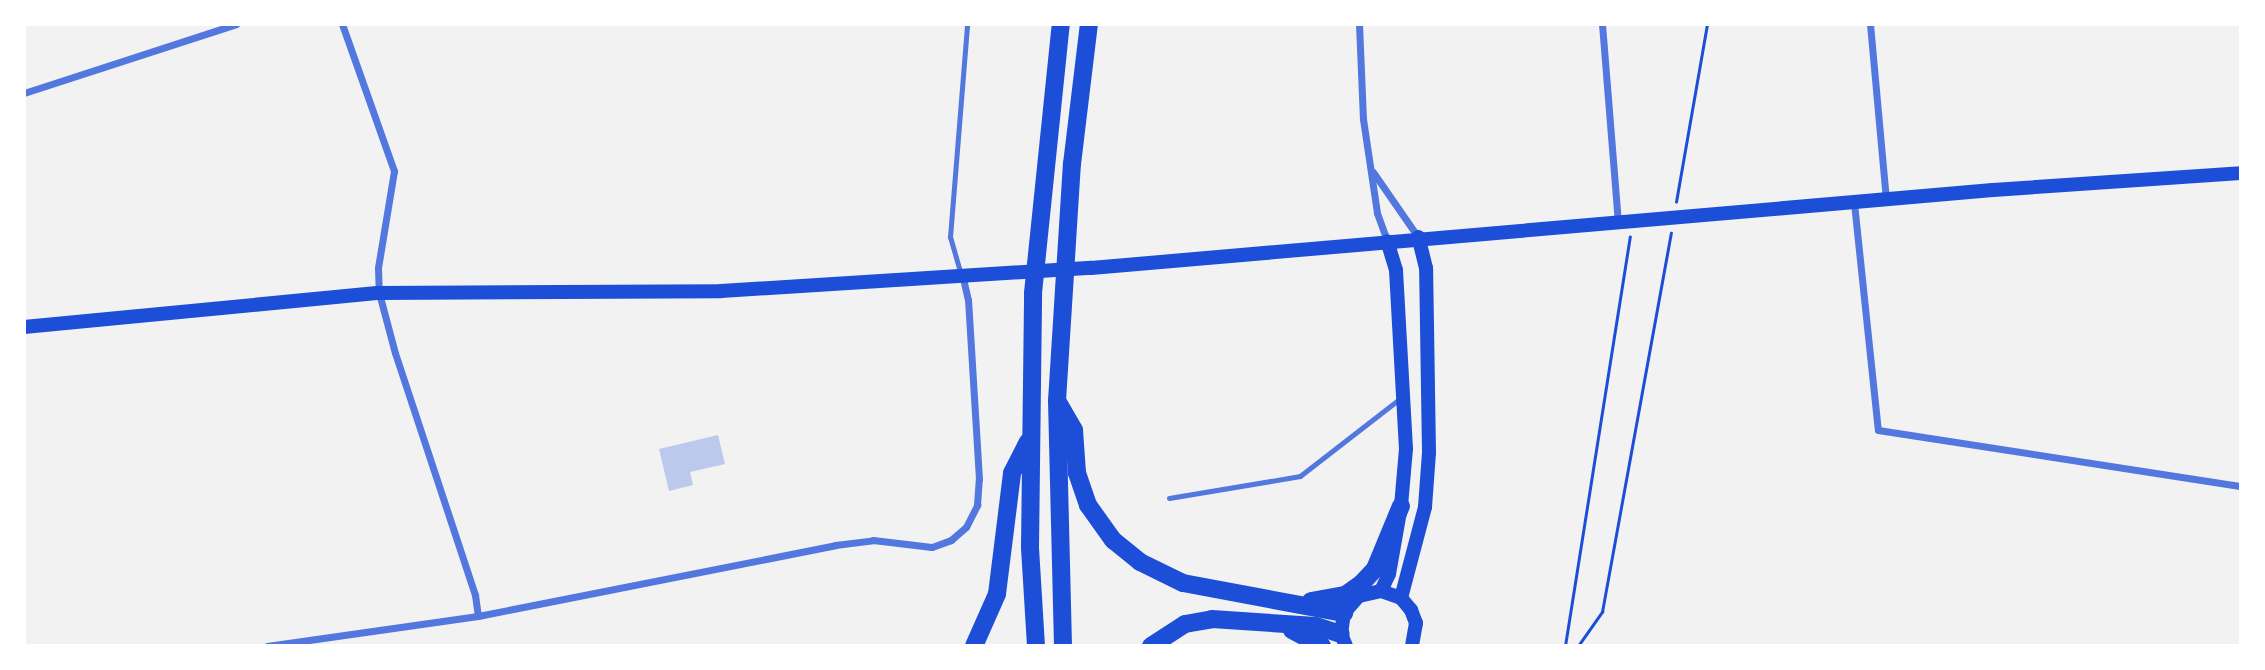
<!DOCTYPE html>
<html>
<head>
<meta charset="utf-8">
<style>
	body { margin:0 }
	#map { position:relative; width:2265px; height:670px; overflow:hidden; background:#f2f2f2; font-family:Raleway,sans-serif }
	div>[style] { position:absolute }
	.building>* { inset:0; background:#bdc9ec }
	.path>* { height:2.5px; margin:-1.25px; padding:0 1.25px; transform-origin:1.25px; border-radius:1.25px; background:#1d4ed8 }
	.service>* { height:5px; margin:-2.5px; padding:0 2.5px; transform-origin:2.5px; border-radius:2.5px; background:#5277de }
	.minor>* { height:7px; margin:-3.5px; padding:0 3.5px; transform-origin:3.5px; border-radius:3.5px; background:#5277de }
	.secondary>* { height:14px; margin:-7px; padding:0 7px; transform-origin:7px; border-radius:7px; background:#1d4ed8 }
	.motorway>* { height:18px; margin:-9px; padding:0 9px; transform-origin:9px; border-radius:9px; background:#1d4ed8 }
	span { translate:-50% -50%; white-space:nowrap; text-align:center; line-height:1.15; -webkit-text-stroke:5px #fff; paint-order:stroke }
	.frame { position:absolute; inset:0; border:26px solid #fff; pointer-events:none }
</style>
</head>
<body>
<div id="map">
	<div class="building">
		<div style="clip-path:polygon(718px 435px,725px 464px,690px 472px,693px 485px,669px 491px,659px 449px)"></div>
	</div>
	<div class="path">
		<div style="left:1676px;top:202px;width:181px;rotate:-80.1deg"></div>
		<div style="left:1565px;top:646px;width:414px;rotate:-81deg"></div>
		<div style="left:1578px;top:646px;width:42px;rotate:-54.8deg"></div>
		<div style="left:1602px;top:612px;width:385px;rotate:-79.7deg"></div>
	</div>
	<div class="service">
		<div style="left:961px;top:275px;width:40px;rotate:-106deg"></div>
		<div style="left:950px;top:237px;width:214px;rotate:-85.4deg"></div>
		<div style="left:1169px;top:498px;width:133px;rotate:-9.5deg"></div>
		<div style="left:1300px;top:476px;width:129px;rotate:-37.8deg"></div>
	</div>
	<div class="minor">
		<div style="left:342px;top:24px;width:156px;rotate:70.5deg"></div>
		<div style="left:394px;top:171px;width:98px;rotate:99.4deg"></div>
		<div style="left:378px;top:268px;width:25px;rotate:88deg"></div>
		<div style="left:379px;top:293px;width:62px;rotate:75.1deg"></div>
		<div style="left:395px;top:353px;width:255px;rotate:71.7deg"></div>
		<div style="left:475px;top:595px;width:21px;rotate:82deg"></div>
		<div style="left:1359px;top:24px;width:95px;rotate:87.6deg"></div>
		<div style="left:1363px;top:119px;width:95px;rotate:81.5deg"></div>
		<div style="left:1377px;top:213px;width:30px;rotate:70deg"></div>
		<div style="left:1602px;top:24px;width:198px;rotate:85.4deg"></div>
		<div style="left:1870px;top:24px;width:176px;rotate:84.8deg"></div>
		<div style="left:24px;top:93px;width:223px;rotate:-18deg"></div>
		<div style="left:1373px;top:172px;width:79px;rotate:55.3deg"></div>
		<div style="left:1854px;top:203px;width:228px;rotate:84deg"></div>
		<div style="left:1878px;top:430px;width:366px;rotate:8.8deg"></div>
		<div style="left:267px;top:646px;width:213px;rotate:-8.1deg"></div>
		<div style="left:478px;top:616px;width:364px;rotate:-11.2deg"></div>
		<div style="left:835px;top:545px;width:38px;rotate:-7deg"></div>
		<div style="left:873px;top:540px;width:59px;rotate:6.8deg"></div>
		<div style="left:932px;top:547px;width:20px;rotate:-20deg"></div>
		<div style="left:951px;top:540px;width:20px;rotate:-41deg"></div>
		<div style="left:966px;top:527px;width:25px;rotate:-63deg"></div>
		<div style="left:977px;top:505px;width:26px;rotate:-86deg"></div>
		<div style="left:979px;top:479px;width:179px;rotate:-93.5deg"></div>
		<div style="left:968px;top:300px;width:26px;rotate:-103deg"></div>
	</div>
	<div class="secondary">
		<div style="left:24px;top:327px;width:357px;rotate:-5.5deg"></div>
		<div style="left:379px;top:293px;width:342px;rotate:-0.3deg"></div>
		<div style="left:721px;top:291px;width:371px;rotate:-3.6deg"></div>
		<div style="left:1091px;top:268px;width:905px;rotate:-4.94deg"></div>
		<div style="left:1993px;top:190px;width:248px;rotate:-3.9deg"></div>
		<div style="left:1381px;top:591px;width:19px;rotate:-65deg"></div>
		<div style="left:1389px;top:574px;width:69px;rotate:-80deg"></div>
		<div style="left:1401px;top:506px;width:57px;rotate:-85deg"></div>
		<div style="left:1406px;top:449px;width:179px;rotate:-93.2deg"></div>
		<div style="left:1396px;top:270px;width:30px;rotate:-107deg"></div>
		<div style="left:1401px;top:598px;width:94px;rotate:-75.2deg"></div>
		<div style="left:1425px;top:507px;width:54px;rotate:-85.8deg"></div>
		<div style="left:1429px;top:453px;width:185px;rotate:-90.9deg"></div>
		<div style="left:1426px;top:268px;width:32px;rotate:-104deg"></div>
		<div style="left:1346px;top:646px;width:13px;rotate:-113deg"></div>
		<div style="left:1341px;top:634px;width:21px;rotate:-82deg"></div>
		<div style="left:1344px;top:613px;width:23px;rotate:-49deg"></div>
		<div style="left:1359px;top:596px;width:23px;rotate:-13deg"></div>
		<div style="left:1381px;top:591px;width:21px;rotate:19deg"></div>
		<div style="left:1401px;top:598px;width:16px;rotate:50deg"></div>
		<div style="left:1411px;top:610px;width:14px;rotate:69deg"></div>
		<div style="left:1416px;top:623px;width:23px;rotate:100deg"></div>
	</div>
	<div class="motorway">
		<div style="left:1059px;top:404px;width:30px;rotate:60deg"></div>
		<div style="left:1074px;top:430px;width:43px;rotate:86deg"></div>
		<div style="left:1077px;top:473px;width:34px;rotate:71deg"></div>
		<div style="left:1088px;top:505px;width:43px;rotate:54.5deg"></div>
		<div style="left:1113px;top:540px;width:35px;rotate:39deg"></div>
		<div style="left:1140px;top:562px;width:48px;rotate:26deg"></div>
		<div style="left:1183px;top:583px;width:164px;rotate:10.6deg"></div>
		<div style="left:1311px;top:601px;width:35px;rotate:-10deg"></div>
		<div style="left:1345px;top:595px;width:19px;rotate:-35deg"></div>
		<div style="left:1361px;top:584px;width:21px;rotate:-47deg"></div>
		<div style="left:1375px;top:569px;width:68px;rotate:-67.6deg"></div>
		<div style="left:1292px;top:630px;width:34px;rotate:28deg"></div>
		<div style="left:974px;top:646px;width:57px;rotate:-66.1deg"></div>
		<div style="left:997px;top:594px;width:122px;rotate:-82.9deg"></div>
		<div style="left:1012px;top:473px;width:35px;rotate:-63deg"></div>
		<div style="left:1036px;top:646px;width:99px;rotate:-93.5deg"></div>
		<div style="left:1030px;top:547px;width:254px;rotate:-89.3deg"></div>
		<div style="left:1033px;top:293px;width:270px;rotate:-84.1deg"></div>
		<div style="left:1063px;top:646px;width:245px;rotate:-91.4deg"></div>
		<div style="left:1057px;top:401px;width:237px;rotate:-86.4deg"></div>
		<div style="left:1072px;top:164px;width:141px;rotate:-83.1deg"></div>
		<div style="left:1151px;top:646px;width:40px;rotate:-32.9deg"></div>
		<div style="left:1185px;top:624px;width:27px;rotate:-10deg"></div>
		<div style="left:1212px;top:619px;width:104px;rotate:3.9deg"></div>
		<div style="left:1316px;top:626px;width:26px;rotate:18deg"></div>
	</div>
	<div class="frame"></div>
</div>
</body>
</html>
